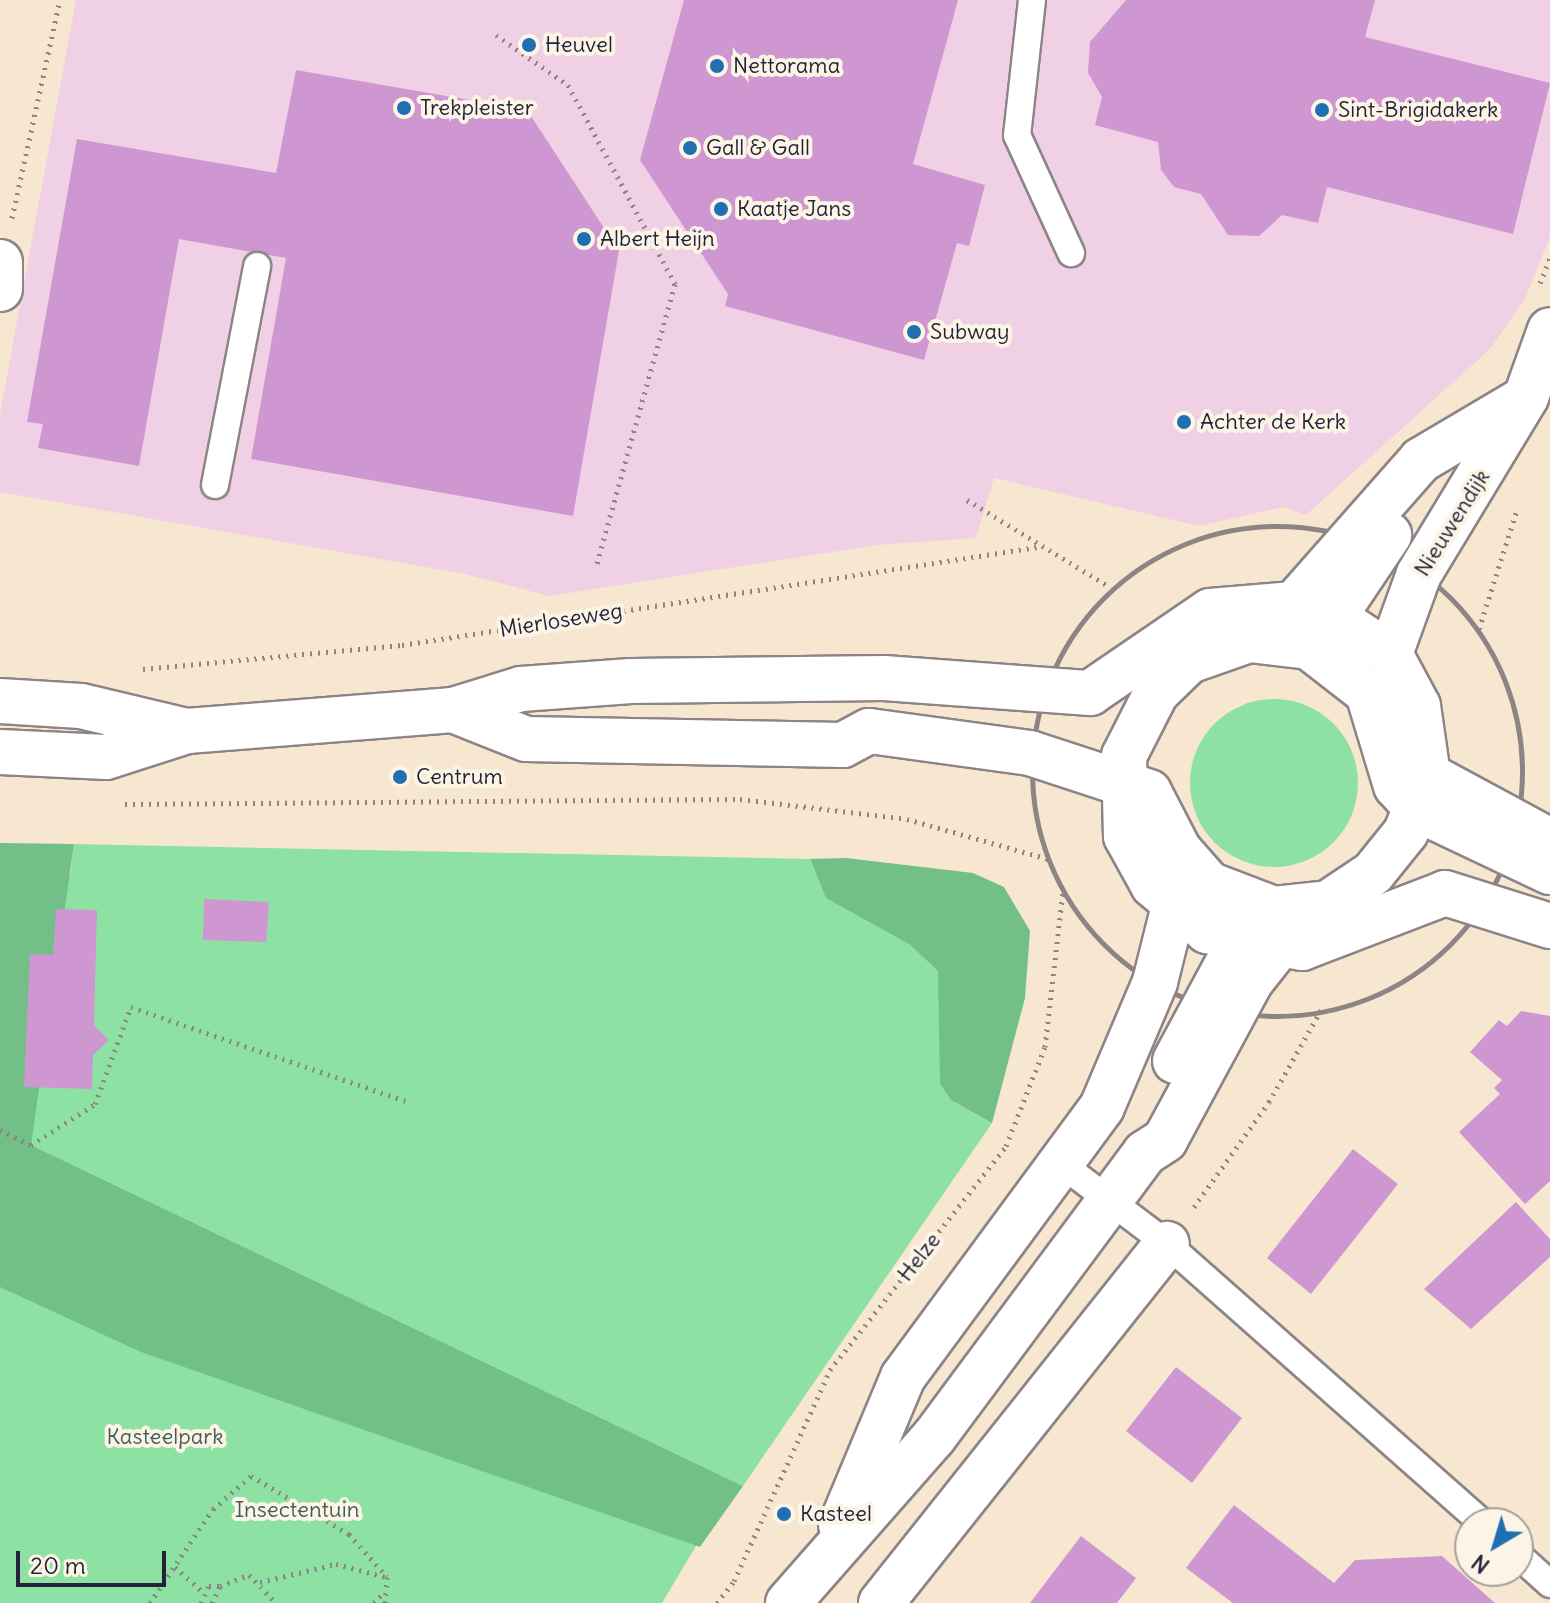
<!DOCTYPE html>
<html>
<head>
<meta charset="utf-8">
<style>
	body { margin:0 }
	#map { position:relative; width:1550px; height:1603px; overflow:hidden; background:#f8e7d0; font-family:Delius,sans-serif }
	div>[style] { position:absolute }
	.built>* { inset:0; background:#f0d0e4 }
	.green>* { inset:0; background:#8de1a2 }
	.round { border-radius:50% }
	.forest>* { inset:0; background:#72bf88 }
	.building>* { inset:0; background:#ce97d1 }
	.path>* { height:5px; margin-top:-2.5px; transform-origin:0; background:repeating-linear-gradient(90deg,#8d8486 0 2px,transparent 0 8px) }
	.path>.ring { margin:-2.5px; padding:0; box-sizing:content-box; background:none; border:5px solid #8d8486; border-radius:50% }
	.roads { filter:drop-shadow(2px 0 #8d8486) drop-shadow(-2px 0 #8d8486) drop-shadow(0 2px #8d8486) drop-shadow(0 -2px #8d8486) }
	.service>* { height:26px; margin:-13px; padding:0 13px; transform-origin:13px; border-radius:13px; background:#fff }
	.minor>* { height:44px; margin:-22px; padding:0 22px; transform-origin:22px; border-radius:22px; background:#fff }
	.secondary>* { height:44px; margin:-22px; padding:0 22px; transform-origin:22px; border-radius:22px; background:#fff }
	.dots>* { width:22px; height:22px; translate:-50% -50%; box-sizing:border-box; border:4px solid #fcf5e5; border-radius:50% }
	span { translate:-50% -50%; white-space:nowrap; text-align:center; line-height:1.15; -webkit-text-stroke:8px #fcf5e5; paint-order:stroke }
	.poi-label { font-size:22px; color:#22223b }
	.left { translate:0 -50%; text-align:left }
	.street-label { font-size:22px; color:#22223b }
	.park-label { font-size:22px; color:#425b5a }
	.north { position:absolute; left:1454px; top:1507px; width:80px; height:80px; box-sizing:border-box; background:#fcf5e5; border:2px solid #a5a1a1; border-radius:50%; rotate:218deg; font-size:22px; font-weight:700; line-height:32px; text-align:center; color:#22223b }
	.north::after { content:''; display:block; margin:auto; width:28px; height:36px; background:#1f6fb2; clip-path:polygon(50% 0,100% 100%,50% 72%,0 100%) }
	.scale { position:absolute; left:16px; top:1551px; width:150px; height:36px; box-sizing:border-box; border:4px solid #22223b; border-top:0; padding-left:10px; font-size:24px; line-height:28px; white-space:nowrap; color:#22223b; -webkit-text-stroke:6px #fcf5e5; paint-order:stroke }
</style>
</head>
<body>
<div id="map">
	<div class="built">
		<div style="clip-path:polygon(76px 0,1550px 0,1550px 237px,1525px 299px,1490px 349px,1306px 515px,1283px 507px,1199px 526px,994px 478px,976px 538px,877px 545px,549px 596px,465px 574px,0 492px,0 414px)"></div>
	</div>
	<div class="green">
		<div class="round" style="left:1190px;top:699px;width:168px;height:168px"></div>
		<div style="clip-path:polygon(74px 844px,810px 859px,824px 893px,909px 944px,938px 971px,956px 1103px,992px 1123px,743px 1486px,31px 1145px,0 873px,70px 875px)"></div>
		<div style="clip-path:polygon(0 1175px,717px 1511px,662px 1603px,0 1603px)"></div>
	</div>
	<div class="forest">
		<div style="clip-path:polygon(0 843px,74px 844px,31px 1145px,743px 1486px,700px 1547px,141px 1352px,0 1287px)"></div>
		<div style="clip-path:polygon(846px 858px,973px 873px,1004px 887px,1030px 931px,1025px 998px,992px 1123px,951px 1100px,940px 1083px,938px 971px,909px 944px,826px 898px,810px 859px)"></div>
	</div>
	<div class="building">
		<div style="clip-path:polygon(684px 0,958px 0,913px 164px,985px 185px,969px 246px,957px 243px,924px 360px,725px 306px,728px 294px,640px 160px)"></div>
		<div style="clip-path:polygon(1126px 0,1375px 0,1365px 37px,1550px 83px,1513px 234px,1327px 187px,1318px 223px,1282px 215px,1259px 236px,1228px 235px,1201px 194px,1174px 187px,1161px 170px,1158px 142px,1095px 125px,1102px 97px,1088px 73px,1090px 42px)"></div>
		<div style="clip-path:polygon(296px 70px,527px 110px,619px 251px,573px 516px,251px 459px,286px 258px,179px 239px,139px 466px,38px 448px,43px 424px,27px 422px,77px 139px,276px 173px)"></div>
		<div style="clip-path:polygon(204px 899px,269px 902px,266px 942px,203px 940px)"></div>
		<div style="clip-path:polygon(56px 909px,97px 910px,94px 1025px,109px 1040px,93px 1055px,92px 1089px,24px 1087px,30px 954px,53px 955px)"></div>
		<div style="clip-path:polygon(1521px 1011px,1550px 1016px,1550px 1181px,1525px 1204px,1459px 1132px,1500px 1094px,1494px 1088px,1502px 1080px,1470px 1052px,1499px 1020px,1507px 1026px)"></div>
		<div style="clip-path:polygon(1353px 1149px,1398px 1184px,1311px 1294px,1267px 1258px)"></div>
		<div style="clip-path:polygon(1516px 1202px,1550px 1239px,1550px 1257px,1471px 1329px,1424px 1289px)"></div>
		<div style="clip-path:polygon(1176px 1367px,1242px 1418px,1192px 1483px,1126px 1431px)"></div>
		<div style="clip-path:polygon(1234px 1505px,1334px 1583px,1355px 1560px,1442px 1556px,1495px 1603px,1233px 1603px,1186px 1568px)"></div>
		<div style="clip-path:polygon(1081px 1536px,1136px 1578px,1117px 1603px,1030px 1603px)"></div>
	</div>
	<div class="path">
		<div style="left:496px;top:35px;width:88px;rotate:34.8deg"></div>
		<div style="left:568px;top:85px;width:226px;rotate:61.7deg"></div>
		<div style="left:675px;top:284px;width:291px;rotate:105.6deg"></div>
		<div style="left:12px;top:218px;width:223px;rotate:-77.6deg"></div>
		<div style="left:1540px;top:283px;width:27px;rotate:-68deg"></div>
		<div style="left:967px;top:500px;width:165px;rotate:31.4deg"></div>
		<div class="ring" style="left:1032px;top:526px;width:485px;height:485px"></div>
		<div style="left:1479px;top:629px;width:122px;rotate:-72.3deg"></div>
		<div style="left:143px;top:669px;width:260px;rotate:-5.3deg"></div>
		<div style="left:402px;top:645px;width:643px;rotate:-8.77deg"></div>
		<div style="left:125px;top:804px;width:615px;rotate:-0.47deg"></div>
		<div style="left:740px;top:799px;width:168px;rotate:6.8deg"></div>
		<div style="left:907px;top:819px;width:147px;rotate:15.8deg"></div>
		<div style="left:0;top:1130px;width:34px;rotate:26deg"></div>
		<div style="left:31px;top:1145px;width:76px;rotate:-32.6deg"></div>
		<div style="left:95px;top:1104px;width:103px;rotate:-69.6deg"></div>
		<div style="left:131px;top:1007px;width:290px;rotate:18.9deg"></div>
		<div style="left:1194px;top:1207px;width:129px;rotate:-54.5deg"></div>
		<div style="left:1269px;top:1102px;width:106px;rotate:-60.5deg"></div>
		<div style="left:175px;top:1567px;width:40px;rotate:42deg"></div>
		<div style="left:260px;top:1582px;width:78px;rotate:-13.3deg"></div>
		<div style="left:336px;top:1564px;width:52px;rotate:14.6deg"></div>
		<div style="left:150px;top:1603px;width:113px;rotate:-56.2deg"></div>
		<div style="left:213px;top:1509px;width:50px;rotate:-41deg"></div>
		<div style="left:251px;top:1476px;width:114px;rotate:30.6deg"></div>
		<div style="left:349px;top:1534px;width:57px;rotate:48.5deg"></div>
		<div style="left:387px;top:1577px;width:26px;rotate:94deg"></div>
		<div style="left:201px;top:1603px;width:19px;rotate:-65deg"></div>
		<div style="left:209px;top:1586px;width:10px"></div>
		<div style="left:212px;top:1603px;width:19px;rotate:-65deg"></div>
		<div style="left:220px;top:1586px;width:31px;rotate:-21deg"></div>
		<div style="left:249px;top:1575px;width:39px;rotate:46deg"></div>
		<div style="left:374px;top:1603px;width:16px;rotate:-47deg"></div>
		<div style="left:717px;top:1603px;width:28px;rotate:-52deg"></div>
		<div style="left:734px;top:1581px;width:232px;rotate:-65.5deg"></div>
		<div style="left:830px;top:1370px;width:285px;rotate:-51.8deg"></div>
		<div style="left:1006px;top:1146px;width:106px;rotate:-68.5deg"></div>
		<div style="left:1045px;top:1047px;width:156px;rotate:-83.4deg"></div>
	</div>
	<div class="roads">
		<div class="service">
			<div style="left:1032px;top:0;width:136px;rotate:96.3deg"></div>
			<div style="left:1017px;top:135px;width:130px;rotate:65.4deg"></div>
			<div style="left:215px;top:485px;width:223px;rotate:-79.1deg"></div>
			<div style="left:1064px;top:1166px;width:129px;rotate:37.1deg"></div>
			<div style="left:1167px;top:1244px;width:421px;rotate:41.5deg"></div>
			<div style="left:1518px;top:1555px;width:43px;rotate:42.2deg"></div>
		</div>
		<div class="minor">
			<div style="left:0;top:262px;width:27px;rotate:90deg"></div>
			<div style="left:1294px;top:604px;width:192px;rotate:-48.6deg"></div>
			<div style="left:1421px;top:460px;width:112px;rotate:-30.7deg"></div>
			<div style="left:1334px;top:617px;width:99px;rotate:-56.1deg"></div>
			<div style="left:1390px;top:654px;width:85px;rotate:-70.1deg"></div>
			<div style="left:1419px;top:574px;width:207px;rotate:-58.8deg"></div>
			<div style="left:1526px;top:397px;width:71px;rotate:-70.3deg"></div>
			<div style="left:881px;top:1603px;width:459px;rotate:-51.5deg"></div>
		</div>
		<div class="secondary">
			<div style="left:0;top:701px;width:81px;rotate:3.5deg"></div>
			<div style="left:81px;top:706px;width:109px;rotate:13.3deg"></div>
			<div style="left:0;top:752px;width:106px;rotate:2.7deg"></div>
			<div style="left:106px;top:757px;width:85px;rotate:-17.8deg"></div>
			<div style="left:187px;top:731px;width:267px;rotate:-4.5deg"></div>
			<div style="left:453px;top:710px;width:71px;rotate:-17.2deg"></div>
			<div style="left:521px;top:689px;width:110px;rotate:-4.2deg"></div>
			<div style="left:631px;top:681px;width:253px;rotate:-0.7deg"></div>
			<div style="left:884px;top:678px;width:207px;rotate:4.2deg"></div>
			<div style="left:1090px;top:693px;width:145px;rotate:-34.3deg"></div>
			<div style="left:1210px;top:611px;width:84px;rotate:-4.8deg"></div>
			<div style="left:1294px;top:604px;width:42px;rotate:18deg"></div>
			<div style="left:1334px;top:617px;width:67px;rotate:33.5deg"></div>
			<div style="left:1390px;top:654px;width:59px;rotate:61.7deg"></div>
			<div style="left:1418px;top:706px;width:70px;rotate:81.8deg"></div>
			<div style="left:1428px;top:775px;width:61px;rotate:111.1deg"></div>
			<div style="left:1406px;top:832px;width:53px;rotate:128.8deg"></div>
			<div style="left:1373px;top:873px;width:54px;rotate:146.3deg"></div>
			<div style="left:1328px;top:903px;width:54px;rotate:173.7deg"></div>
			<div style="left:1274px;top:909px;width:70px;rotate:-159deg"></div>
			<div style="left:1209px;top:884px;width:45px;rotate:-131.4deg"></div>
			<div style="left:1179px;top:850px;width:65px;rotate:-117.3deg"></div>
			<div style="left:1149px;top:792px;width:125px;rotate:-161.9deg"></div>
			<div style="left:1030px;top:753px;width:162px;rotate:-172.2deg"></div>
			<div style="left:869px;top:731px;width:30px;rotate:152deg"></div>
			<div style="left:843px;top:745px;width:317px;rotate:-178.9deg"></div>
			<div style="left:526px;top:739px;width:79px;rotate:-158.3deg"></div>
			<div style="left:1428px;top:775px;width:139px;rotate:28.4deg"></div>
			<div style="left:1550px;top:872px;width:147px;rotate:-154.7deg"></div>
			<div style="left:1417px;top:809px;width:31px;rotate:-132deg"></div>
			<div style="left:1396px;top:786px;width:97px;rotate:-106.8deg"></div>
			<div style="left:1368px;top:693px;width:75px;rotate:-142.1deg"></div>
			<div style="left:1309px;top:647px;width:60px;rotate:-173.3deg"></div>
			<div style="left:1249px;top:640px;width:64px;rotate:160.7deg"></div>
			<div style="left:1189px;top:661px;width:46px;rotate:135.9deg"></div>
			<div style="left:1156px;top:693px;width:71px;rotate:116.9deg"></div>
			<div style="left:1124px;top:756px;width:80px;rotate:88.6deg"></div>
			<div style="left:1126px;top:836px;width:56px;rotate:61.1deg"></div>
			<div style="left:1153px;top:885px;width:71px;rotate:40.4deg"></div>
			<div style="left:1207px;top:931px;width:97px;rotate:10.1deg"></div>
			<div style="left:1302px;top:948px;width:153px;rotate:-21deg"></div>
			<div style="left:1445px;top:893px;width:110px;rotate:17.4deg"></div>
			<div style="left:1175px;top:1061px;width:162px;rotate:-61.7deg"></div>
			<div style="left:841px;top:1525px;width:160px;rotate:-67.3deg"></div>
			<div style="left:903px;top:1377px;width:335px;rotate:-53.6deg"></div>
			<div style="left:1102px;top:1107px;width:136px;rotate:-67deg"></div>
			<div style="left:1155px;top:982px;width:78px;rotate:-76deg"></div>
			<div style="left:788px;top:1603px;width:221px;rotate:-48.7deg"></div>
			<div style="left:934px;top:1437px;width:354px;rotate:-53.4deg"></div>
			<div style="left:1145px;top:1153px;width:24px;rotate:-33deg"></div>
			<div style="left:1165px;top:1140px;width:181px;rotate:-61.6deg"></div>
			<div style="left:1251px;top:981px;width:43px;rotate:-51.5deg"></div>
		</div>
	</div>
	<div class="dots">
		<div style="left:529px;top:45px;background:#1f6fb2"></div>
		<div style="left:717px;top:66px;background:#1f6fb2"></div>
		<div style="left:404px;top:108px;background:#1f6fb2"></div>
		<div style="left:1322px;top:110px;background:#1f6fb2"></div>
		<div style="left:690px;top:148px;background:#1f6fb2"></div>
		<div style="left:721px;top:209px;background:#1f6fb2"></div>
		<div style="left:584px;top:239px;background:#1f6fb2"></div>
		<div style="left:914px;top:332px;background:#1f6fb2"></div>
		<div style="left:1184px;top:422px;background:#1f6fb2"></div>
		<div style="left:400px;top:777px;background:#1f6fb2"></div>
		<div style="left:784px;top:1514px;background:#1f6fb2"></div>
	</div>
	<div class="poi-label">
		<span class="left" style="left:545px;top:45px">Heuvel</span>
		<span class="left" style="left:733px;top:66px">Nettorama</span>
		<span class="left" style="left:420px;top:108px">Trekpleister</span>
		<span class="left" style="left:1338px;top:110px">Sint-Brigidakerk</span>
		<span class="left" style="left:706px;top:148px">Gall &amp; Gall</span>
		<span class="left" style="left:737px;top:209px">Kaatje Jans</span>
		<span class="left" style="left:600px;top:239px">Albert Heijn</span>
		<span class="left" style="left:930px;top:332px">Subway</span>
		<span class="left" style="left:1200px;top:422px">Achter de Kerk</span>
		<span class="left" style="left:416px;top:777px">Centrum</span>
		<span class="left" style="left:800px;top:1514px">Kasteel</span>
	</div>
	<div class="street-label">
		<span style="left:1452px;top:523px;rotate:-58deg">Nieuwendijk</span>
		<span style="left:561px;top:620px;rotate:-9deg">Mierloseweg</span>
		<span style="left:919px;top:1257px;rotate:-52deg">Helze</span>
	</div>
	<div class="park-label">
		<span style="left:165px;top:1437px">Kasteelpark</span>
		<span style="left:297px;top:1510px">Insectentuin</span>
	</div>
	<div class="north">N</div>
	<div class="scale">20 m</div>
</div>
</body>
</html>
